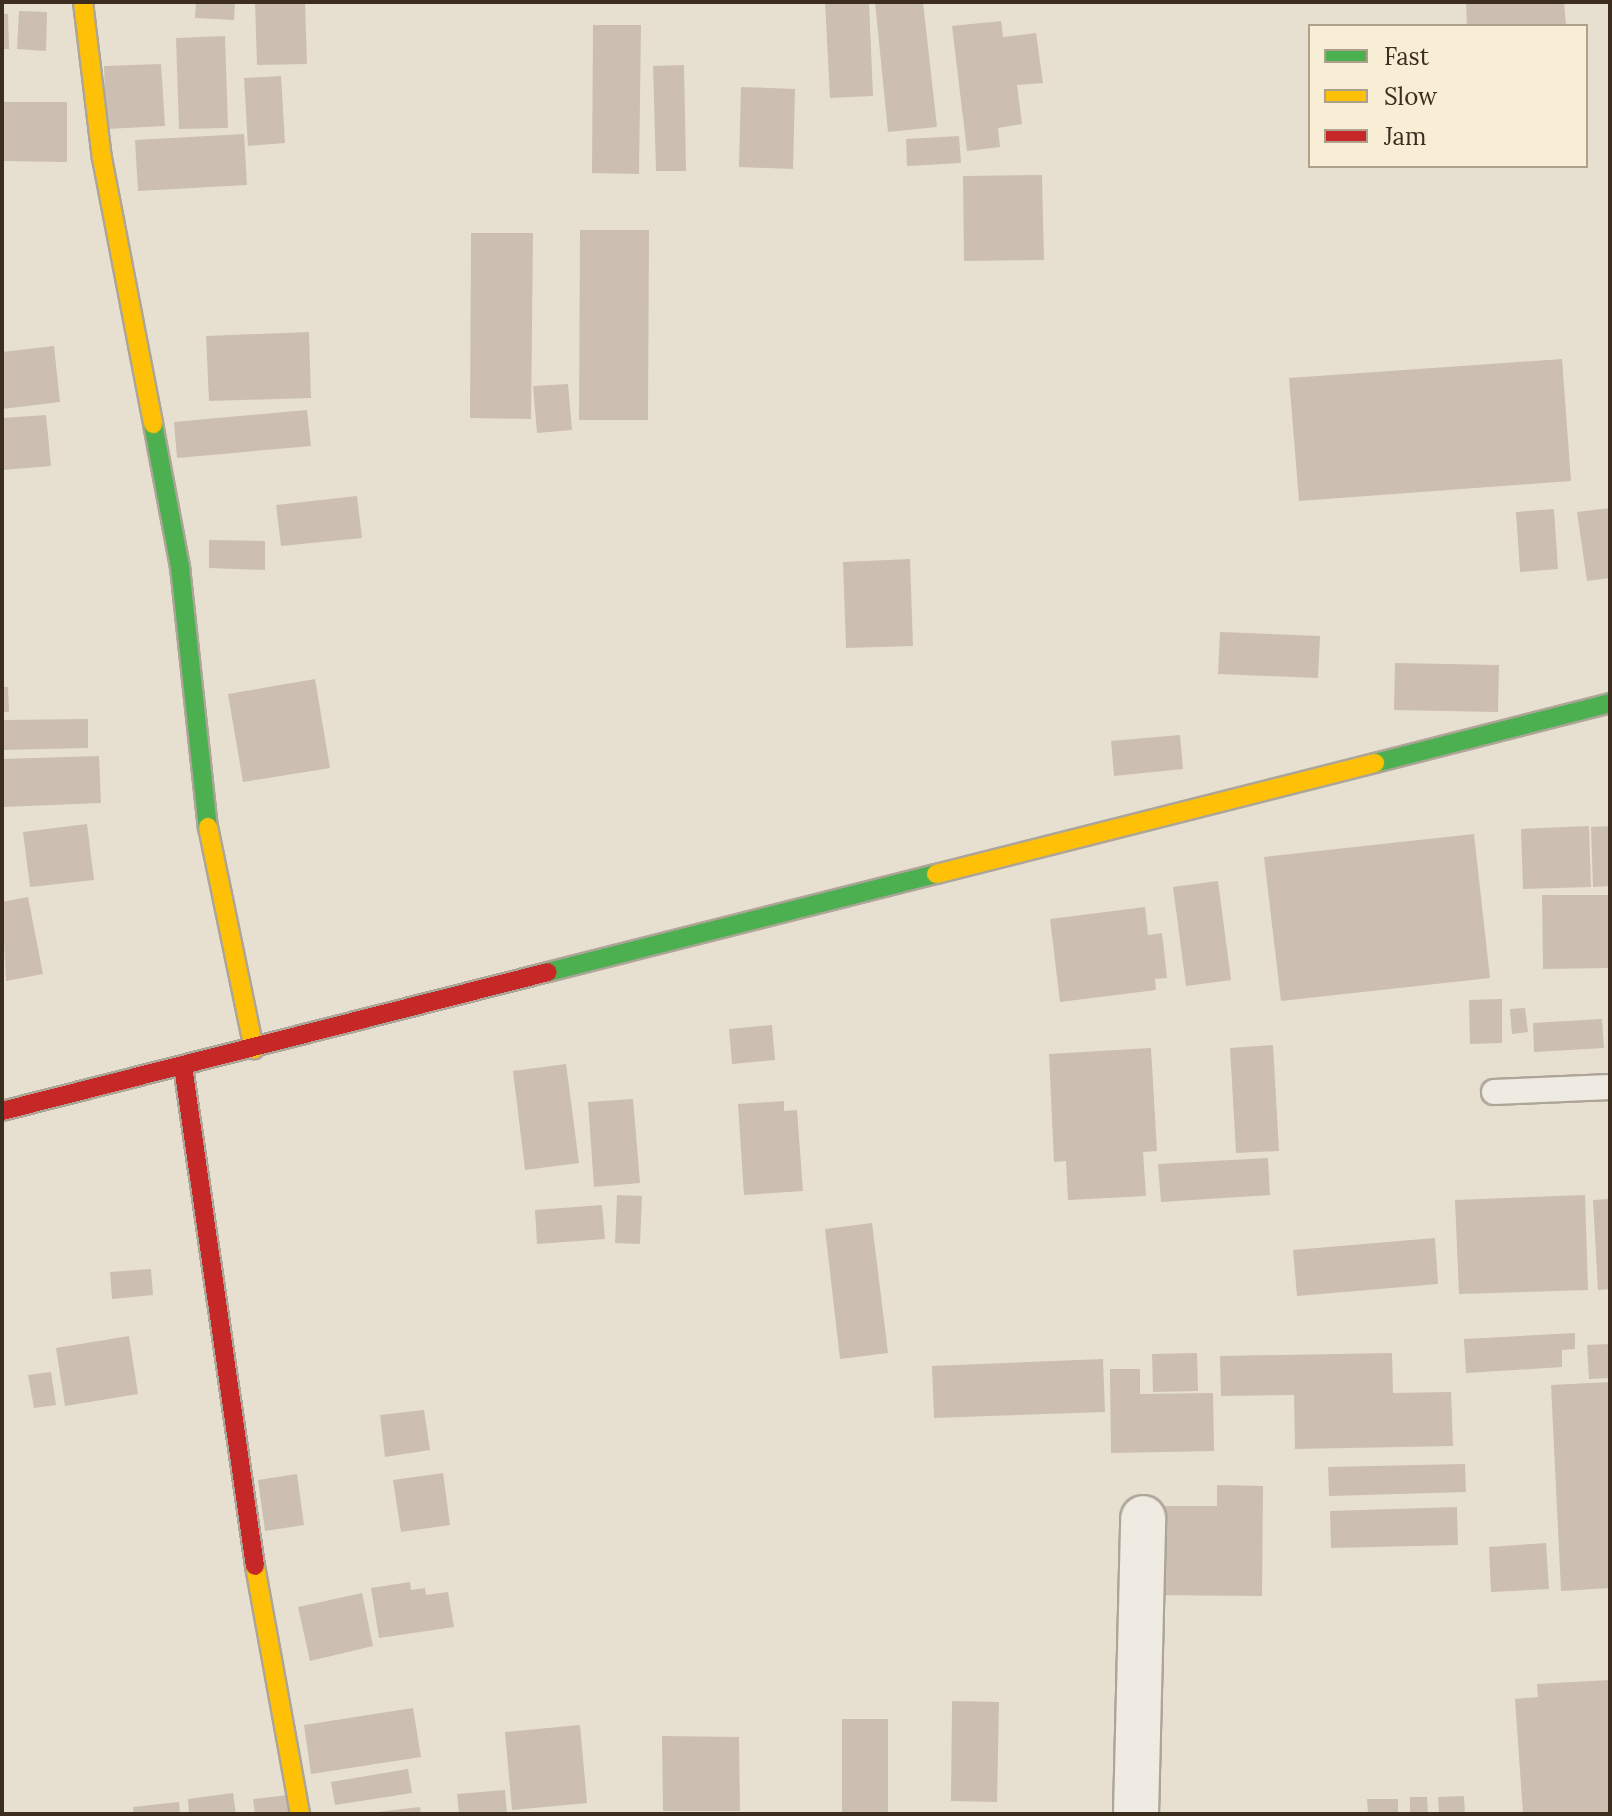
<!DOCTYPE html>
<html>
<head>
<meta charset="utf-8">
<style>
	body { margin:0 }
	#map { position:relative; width:1612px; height:1816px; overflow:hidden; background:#e7e0d0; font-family:Lora,serif }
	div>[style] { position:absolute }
	.building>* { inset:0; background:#ccbeb0 }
	.roads { filter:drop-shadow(2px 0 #ada598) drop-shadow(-2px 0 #ada598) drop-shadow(0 2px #ada598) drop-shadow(0 -2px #ada598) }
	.lane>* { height:24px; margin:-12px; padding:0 12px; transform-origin:12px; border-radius:12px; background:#efebe2 }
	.street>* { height:44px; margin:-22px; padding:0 22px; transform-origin:22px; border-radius:22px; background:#efebe2 }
	.fast>* { height:18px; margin:-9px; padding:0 9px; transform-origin:9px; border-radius:9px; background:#4caf50 }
	.slow>* { height:18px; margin:-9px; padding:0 9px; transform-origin:9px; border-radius:9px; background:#ffc107 }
	.jam>* { height:18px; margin:-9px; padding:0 9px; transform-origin:9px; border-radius:9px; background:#c62828 }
	span { translate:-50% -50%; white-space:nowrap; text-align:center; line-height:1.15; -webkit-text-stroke:6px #f8eed6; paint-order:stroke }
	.frame { position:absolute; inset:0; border:4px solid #3d2d1f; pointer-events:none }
	.legend { position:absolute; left:1308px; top:24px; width:280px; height:144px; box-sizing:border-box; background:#f8eed6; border:2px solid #ada18d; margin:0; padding:10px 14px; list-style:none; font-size:24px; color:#3d2d1f }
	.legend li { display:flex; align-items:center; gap:16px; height:40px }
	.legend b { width:40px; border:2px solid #ada18d }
</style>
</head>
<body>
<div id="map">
	<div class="building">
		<div style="clip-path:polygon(196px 2px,235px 2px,234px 20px,195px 18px)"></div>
		<div style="clip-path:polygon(255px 2px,305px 2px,307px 64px,257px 65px)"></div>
		<div style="clip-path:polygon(825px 2px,869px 2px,873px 96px,830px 98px)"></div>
		<div style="clip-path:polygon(875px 2px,923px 2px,937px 127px,888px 132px)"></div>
		<div style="clip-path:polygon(1466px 2px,1564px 2px,1566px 26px,1467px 26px)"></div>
		<div style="clip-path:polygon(19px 11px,47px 12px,46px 51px,17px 49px)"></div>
		<div style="clip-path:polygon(2px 14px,8px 14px,9px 49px,2px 49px)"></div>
		<div style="clip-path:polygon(1001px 21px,1003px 37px,1036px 33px,1043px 83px,1017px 85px,1022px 124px,998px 128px,1000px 147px,967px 151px,952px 26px)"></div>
		<div style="clip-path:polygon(593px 25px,641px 25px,639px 174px,592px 173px)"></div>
		<div style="clip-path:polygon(225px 36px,228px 128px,179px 129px,176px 38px)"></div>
		<div style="clip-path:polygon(161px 64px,165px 126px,106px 129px,104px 66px)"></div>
		<div style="clip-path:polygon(684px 65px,686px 171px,656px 171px,653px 66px)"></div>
		<div style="clip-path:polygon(281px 76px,285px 143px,248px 146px,244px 78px)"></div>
		<div style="clip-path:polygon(741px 87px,795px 89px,793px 169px,739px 167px)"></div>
		<div style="clip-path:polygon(2px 102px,67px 102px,67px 162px,2px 161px)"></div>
		<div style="clip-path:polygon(244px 134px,247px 185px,138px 191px,135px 140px)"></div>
		<div style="clip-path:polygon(959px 136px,961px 163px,907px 166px,906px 139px)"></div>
		<div style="clip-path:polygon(1042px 175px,1044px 260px,964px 261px,963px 176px)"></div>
		<div style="clip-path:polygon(580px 230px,649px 230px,648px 420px,579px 420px)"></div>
		<div style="clip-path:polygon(471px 233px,533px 233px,531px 419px,470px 418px)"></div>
		<div style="clip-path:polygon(309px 332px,311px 398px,209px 401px,206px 336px)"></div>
		<div style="clip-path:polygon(54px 346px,60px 402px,2px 409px,2px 352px)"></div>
		<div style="clip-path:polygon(1562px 359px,1571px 481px,1299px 501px,1289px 378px)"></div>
		<div style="clip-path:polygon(568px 384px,572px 430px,537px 433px,533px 386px)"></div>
		<div style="clip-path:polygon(307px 410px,311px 446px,177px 458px,174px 422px)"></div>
		<div style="clip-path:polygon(46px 415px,51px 466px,2px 470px,2px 418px)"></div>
		<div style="clip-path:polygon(357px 496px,362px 538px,281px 546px,276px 505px)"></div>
		<div style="clip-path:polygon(1610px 508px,1610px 578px,1587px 581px,1577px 512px)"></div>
		<div style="clip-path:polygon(1554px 509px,1558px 569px,1520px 572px,1516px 512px)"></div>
		<div style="clip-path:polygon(209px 540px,265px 541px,265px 570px,209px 568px)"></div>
		<div style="clip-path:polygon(910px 559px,913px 646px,846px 648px,843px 562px)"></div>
		<div style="clip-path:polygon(1220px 632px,1320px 636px,1318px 678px,1218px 674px)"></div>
		<div style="clip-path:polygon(1395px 663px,1499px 665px,1498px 712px,1394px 710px)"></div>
		<div style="clip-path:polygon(315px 679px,330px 768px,243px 782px,228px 694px)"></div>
		<div style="clip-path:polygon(2px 687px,8px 687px,9px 712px,2px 712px)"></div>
		<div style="clip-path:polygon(88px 719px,88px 748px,2px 750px,2px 720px)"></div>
		<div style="clip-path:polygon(1180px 735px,1183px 769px,1114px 776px,1111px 741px)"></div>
		<div style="clip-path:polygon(99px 756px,101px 803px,2px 807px,2px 759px)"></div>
		<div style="clip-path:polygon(87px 824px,94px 880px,30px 887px,23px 832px)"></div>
		<div style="clip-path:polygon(1589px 826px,1591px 887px,1523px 889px,1521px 829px)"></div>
		<div style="clip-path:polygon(1610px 826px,1610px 886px,1593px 887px,1591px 827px)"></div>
		<div style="clip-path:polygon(1474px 834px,1490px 978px,1281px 1001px,1264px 857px)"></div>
		<div style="clip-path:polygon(1218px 881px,1231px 980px,1186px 986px,1173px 887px)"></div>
		<div style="clip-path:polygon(1542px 895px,1610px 895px,1610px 968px,1543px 969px)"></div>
		<div style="clip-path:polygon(28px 897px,43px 974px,6px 981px,2px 902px)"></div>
		<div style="clip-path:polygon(1145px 907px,1148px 935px,1162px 933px,1167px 978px,1155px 979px,1156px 990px,1060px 1002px,1050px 919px)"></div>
		<div style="clip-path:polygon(1502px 999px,1502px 1043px,1470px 1044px,1469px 1000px)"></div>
		<div style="clip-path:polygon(1525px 1008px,1528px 1032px,1512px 1034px,1510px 1009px)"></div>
		<div style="clip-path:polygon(1602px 1019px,1604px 1048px,1534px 1052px,1533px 1023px)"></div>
		<div style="clip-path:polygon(772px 1025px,775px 1060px,732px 1064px,729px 1029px)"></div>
		<div style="clip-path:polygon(1273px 1045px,1279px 1151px,1236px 1153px,1230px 1048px)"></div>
		<div style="clip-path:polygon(1151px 1048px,1157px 1151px,1143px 1152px,1146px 1196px,1068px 1200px,1066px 1161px,1054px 1162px,1049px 1054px)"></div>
		<div style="clip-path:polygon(566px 1064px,579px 1163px,525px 1170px,513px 1071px)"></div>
		<div style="clip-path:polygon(633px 1099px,640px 1183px,594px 1187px,588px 1102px)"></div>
		<div style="clip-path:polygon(784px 1101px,784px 1111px,797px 1110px,803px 1191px,744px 1195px,738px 1104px)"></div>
		<div style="clip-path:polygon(1268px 1158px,1270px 1195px,1161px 1202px,1158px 1164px)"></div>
		<div style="clip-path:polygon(617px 1195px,642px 1196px,640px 1244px,615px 1243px)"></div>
		<div style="clip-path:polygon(1585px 1195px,1588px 1290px,1459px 1294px,1455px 1200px)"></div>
		<div style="clip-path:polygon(1610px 1199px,1610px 1289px,1598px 1290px,1593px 1200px)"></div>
		<div style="clip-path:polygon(602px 1205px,605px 1239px,537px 1244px,535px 1210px)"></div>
		<div style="clip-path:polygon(872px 1223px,888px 1353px,840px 1359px,825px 1229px)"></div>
		<div style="clip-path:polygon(1435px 1238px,1438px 1284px,1297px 1296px,1293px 1250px)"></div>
		<div style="clip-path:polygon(151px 1269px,153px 1295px,112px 1299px,110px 1272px)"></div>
		<div style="clip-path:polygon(1575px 1333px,1575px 1349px,1562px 1350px,1562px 1367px,1466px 1373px,1464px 1339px)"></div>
		<div style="clip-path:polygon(129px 1336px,138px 1394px,65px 1406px,56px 1348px)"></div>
		<div style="clip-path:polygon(1610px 1344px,1610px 1378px,1589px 1379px,1587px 1345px)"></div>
		<div style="clip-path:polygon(1197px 1353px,1198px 1391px,1153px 1392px,1152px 1354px)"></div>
		<div style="clip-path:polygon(1392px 1353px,1393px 1393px,1451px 1392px,1453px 1446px,1295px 1449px,1294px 1395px,1221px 1396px,1220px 1356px)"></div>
		<div style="clip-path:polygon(1103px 1359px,1105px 1412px,934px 1418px,932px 1366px)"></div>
		<div style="clip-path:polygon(1110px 1369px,1140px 1369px,1140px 1394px,1213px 1393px,1214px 1451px,1111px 1453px)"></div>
		<div style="clip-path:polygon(51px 1372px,56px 1405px,34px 1408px,28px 1375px)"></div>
		<div style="clip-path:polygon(1610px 1382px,1610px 1588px,1561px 1591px,1551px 1385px)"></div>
		<div style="clip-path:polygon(424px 1410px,430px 1450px,385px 1457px,380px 1415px)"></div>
		<div style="clip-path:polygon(1465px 1464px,1466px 1492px,1329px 1496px,1328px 1467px)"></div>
		<div style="clip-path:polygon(443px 1473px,450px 1525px,401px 1532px,393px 1480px)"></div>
		<div style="clip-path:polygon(297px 1474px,304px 1525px,265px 1531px,258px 1480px)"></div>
		<div style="clip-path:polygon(1217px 1485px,1263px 1486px,1262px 1596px,1149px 1595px,1150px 1506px,1217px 1506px)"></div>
		<div style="clip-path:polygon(1457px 1507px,1458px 1545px,1331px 1548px,1330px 1511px)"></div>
		<div style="clip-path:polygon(1546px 1543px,1549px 1589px,1491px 1592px,1489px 1547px)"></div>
		<div style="clip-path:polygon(410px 1582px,411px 1590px,425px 1588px,426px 1595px,448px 1592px,454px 1627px,379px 1638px,371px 1588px)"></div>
		<div style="clip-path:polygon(362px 1593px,373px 1646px,310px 1661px,298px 1607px)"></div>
		<div style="clip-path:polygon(1610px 1680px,1610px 1814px,1523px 1814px,1515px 1699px,1538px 1697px,1537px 1684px)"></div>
		<div style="clip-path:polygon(952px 1701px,999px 1702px,997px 1802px,951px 1801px)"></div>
		<div style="clip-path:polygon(413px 1708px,421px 1757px,311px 1774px,304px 1725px)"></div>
		<div style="clip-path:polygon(842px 1719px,888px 1719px,888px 1814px,842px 1814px)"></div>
		<div style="clip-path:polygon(580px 1725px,587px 1803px,512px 1810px,505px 1732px)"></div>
		<div style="clip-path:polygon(662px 1736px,739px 1737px,740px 1811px,663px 1811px)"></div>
		<div style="clip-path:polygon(408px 1769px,412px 1793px,335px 1805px,331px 1782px)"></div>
		<div style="clip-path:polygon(505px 1790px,507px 1814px,459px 1814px,457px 1794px)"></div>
		<div style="clip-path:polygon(233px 1793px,236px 1814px,189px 1814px,188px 1799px)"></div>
		<div style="clip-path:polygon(288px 1795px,290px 1814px,255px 1814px,253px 1799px)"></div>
		<div style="clip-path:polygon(1464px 1796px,1465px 1814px,1439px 1814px,1438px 1797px)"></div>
		<div style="clip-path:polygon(1410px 1797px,1427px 1797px,1428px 1814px,1410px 1814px)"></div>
		<div style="clip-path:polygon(1367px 1799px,1398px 1799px,1398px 1814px,1368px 1814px)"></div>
		<div style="clip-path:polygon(179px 1802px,180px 1814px,134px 1814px,133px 1807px)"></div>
		<div style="clip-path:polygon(420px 1807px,421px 1814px,377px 1814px,377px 1812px)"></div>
	</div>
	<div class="roads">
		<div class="lane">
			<div style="left:1494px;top:1092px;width:116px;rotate:-2.5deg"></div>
		</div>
		<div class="street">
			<div style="left:1136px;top:1814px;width:296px;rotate:-88.6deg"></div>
		</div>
		<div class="fast">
			<div style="left:153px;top:424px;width:146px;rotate:79.3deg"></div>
			<div style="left:180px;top:567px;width:262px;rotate:83.9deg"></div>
			<div style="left:1375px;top:763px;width:243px;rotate:-14.3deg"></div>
			<div style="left:548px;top:972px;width:400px;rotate:-14.2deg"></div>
		</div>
		<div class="slow">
			<div style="left:83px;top:2px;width:157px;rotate:83.1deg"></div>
			<div style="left:102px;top:158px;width:271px;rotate:79.1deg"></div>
			<div style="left:208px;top:827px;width:227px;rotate:78.3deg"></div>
			<div style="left:936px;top:874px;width:453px;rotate:-14.2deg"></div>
			<div style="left:255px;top:1566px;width:252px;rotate:79.7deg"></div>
		</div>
		<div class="jam">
			<div style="left:183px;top:1066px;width:505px;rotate:81.81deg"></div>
			<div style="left:2px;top:1111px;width:563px;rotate:-14.28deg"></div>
		</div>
	</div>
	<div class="frame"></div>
	<ul class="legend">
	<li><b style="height:10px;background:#4caf50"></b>Fast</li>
	<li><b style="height:10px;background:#ffc107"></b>Slow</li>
	<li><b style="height:10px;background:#c62828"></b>Jam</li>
	</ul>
</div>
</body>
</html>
